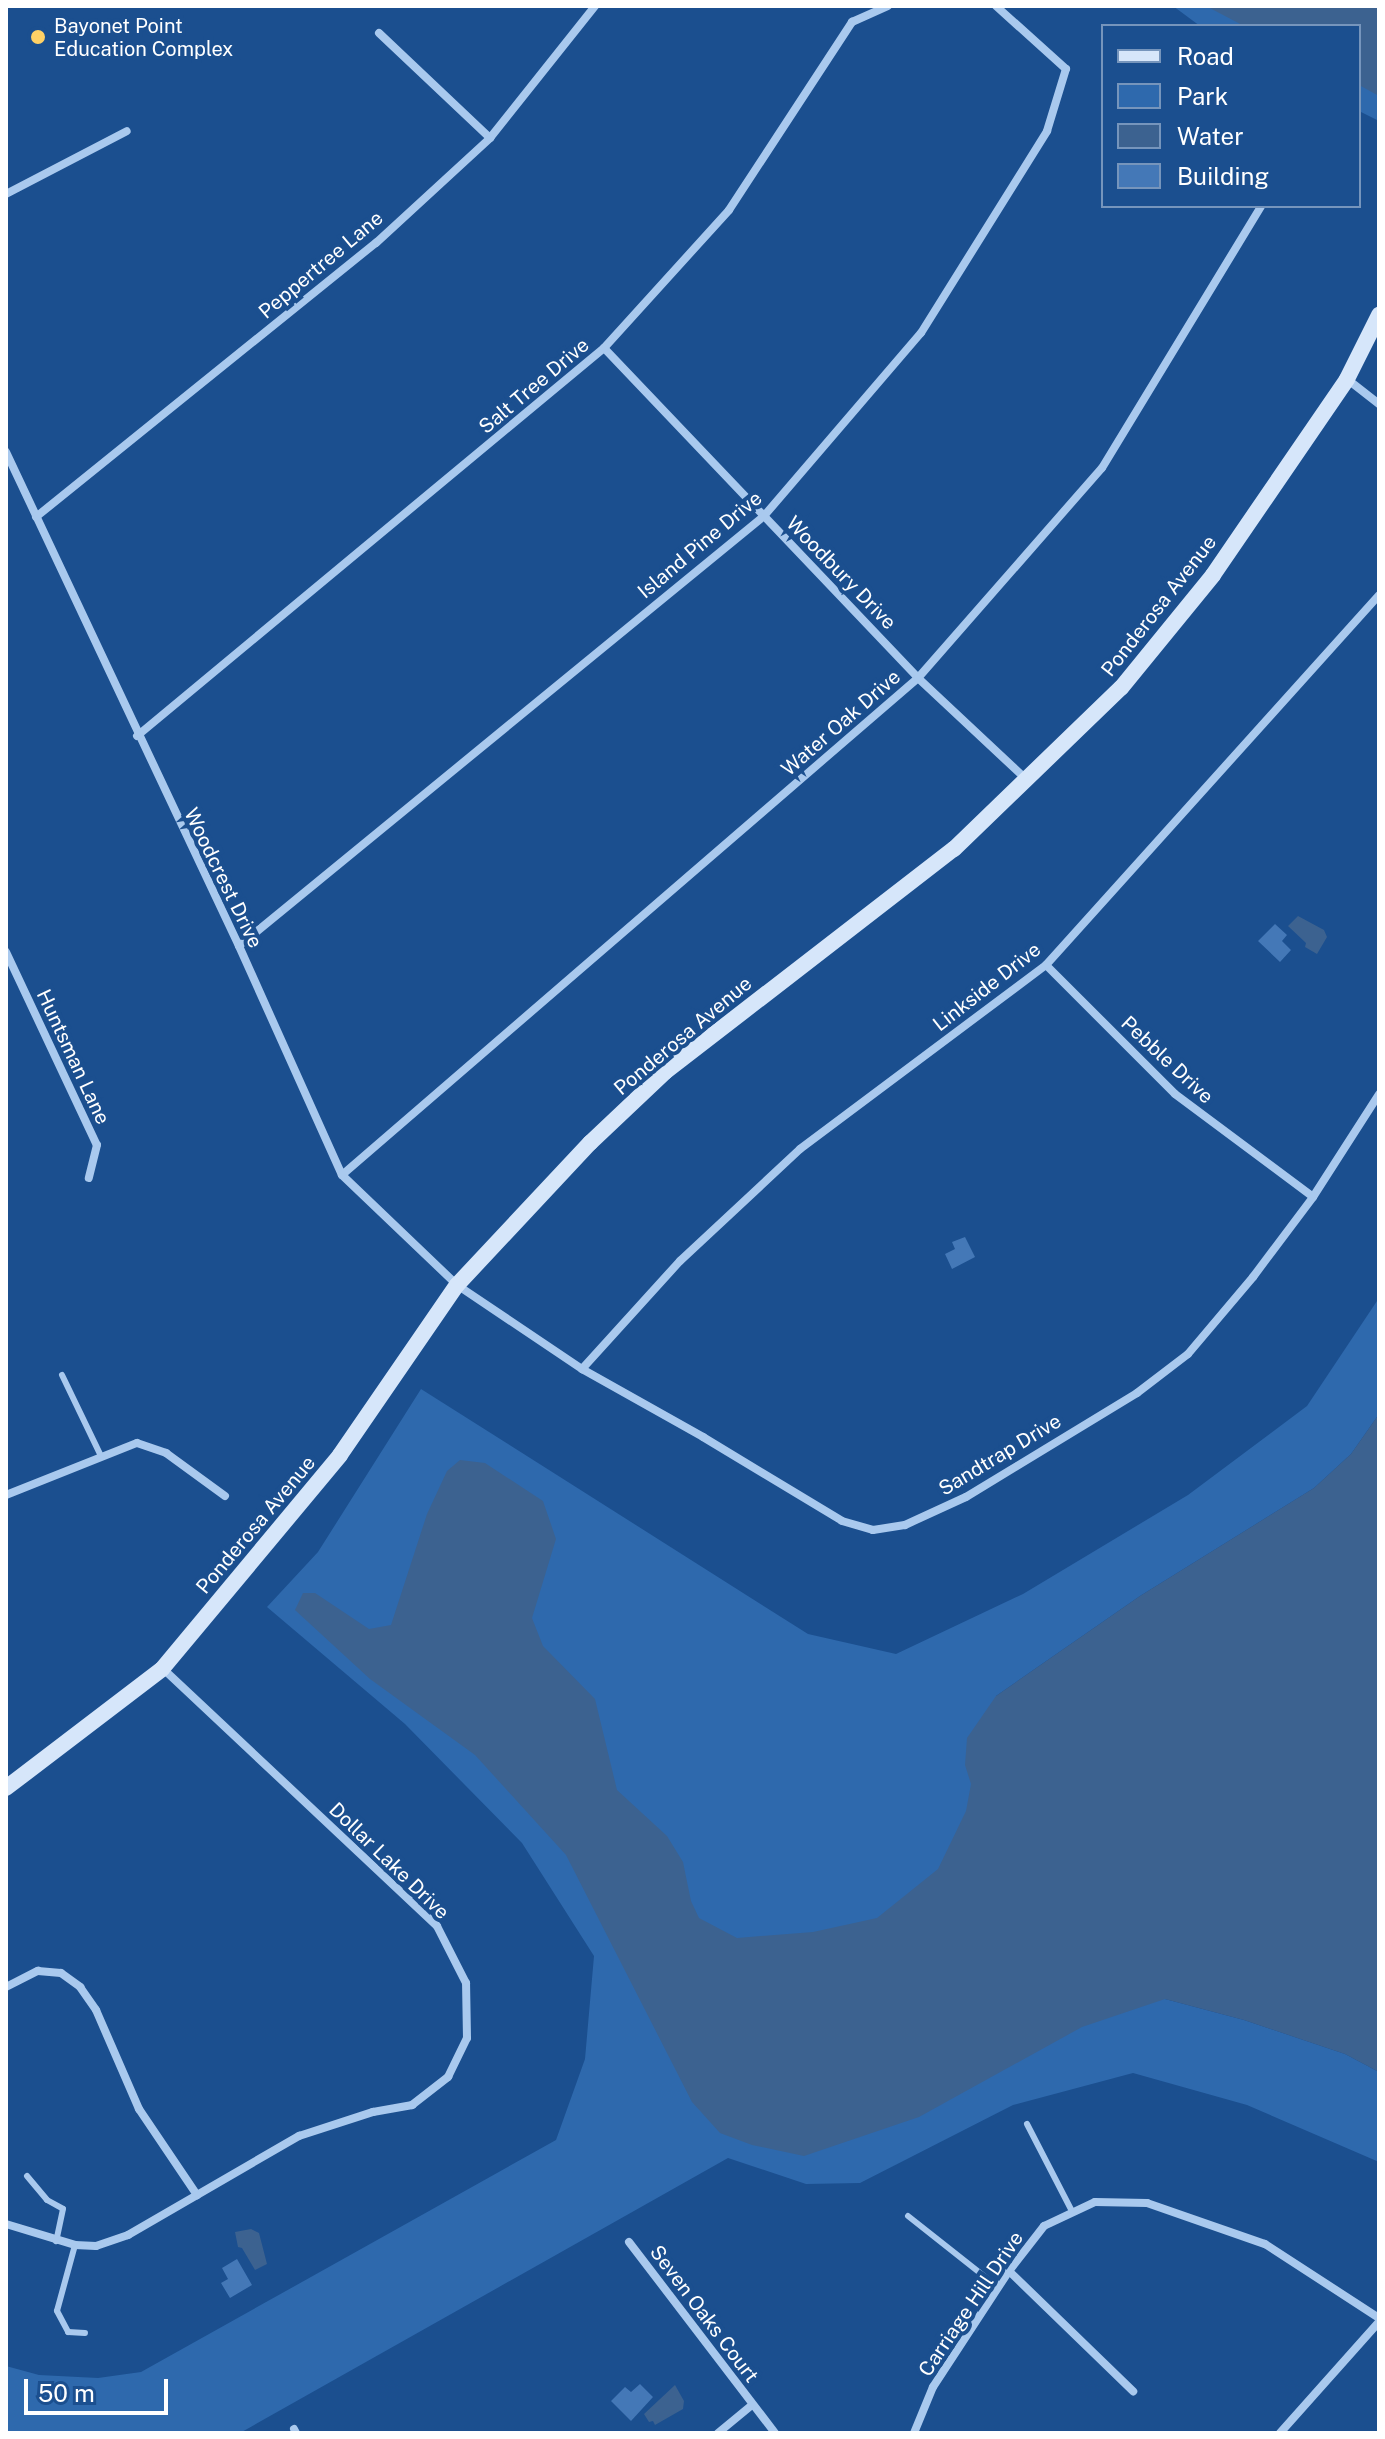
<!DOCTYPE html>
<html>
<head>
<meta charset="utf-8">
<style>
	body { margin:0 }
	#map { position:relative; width:1385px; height:2439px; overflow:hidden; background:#1b4f8f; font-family:"Public Sans",sans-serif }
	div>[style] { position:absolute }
	.green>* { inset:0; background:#2e69ad }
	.water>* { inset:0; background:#3c6290 }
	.building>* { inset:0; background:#4478b7 }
	.lane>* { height:6px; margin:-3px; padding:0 3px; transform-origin:3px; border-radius:3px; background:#a9c9ee }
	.street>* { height:8px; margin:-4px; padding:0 4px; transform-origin:4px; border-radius:4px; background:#a9c9ee }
	.secondary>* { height:16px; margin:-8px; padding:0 8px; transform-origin:8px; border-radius:8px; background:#d6e6fa }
	.dots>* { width:22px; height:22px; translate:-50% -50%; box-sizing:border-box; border:4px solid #1b4f8f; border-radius:50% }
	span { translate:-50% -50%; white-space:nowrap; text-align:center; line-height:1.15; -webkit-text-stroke:8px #1b4f8f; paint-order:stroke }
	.poi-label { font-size:20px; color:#fff }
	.left { translate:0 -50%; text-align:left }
	.street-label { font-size:20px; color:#fff }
	.frame { position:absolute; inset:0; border:8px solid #fff; pointer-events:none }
	.legend { position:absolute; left:1101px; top:24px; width:260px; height:184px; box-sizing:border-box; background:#1b4f8f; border:2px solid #7695bc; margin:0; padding:10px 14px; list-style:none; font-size:24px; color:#fff }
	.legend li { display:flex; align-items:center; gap:16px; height:40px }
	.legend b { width:40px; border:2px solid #7695bc }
	.scale { position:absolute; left:24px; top:2379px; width:144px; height:36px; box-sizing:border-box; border:4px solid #fff; border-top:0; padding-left:10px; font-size:24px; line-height:28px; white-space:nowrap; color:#fff; -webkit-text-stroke:6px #1b4f8f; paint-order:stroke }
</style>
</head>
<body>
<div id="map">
	<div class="green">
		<div style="clip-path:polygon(1173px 6px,1379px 6px,1379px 121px,1359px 111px,1359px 26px,1200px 26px)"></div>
		<div style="clip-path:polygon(1379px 1298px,1379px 1414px,1351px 1454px,1314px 1488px,1140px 1596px,996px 1696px,1165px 1999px,1244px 2020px,1345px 2054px,1379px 2072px,1379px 2162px,1247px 2105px,1133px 2073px,1013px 2105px,860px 2183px,806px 2184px,728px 2158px,240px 2433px,6px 2433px,6px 2366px,39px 2375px,98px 2378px,141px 2372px,556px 2140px,585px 2059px,594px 1956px,522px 1843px,405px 1724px,267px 1607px,318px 1552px,421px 1389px,808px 1634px,896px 1654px,1023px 1594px,1188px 1495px,1307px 1406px)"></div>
	</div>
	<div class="water">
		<div style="clip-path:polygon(1206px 6px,1379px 6px,1379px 96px,1359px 85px,1359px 26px,1244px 26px)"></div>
		<div style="clip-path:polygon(1298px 916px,1324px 930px,1327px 937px,1317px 954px,1305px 947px,1306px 943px,1288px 926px)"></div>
		<div style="clip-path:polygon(1379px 1414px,1379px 2072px,1345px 2054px,1244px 2020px,1165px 1999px,1082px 2027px,919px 2117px,804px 2156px,752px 2145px,720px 2133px,692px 2102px,566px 1855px,475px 1755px,370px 1679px,295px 1610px,303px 1593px,315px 1593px,369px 1629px,391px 1625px,427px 1514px,447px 1471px,460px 1460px,485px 1463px,543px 1501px,556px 1539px,532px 1618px,543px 1646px,595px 1699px,617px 1790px,667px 1836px,683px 1862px,691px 1901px,699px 1918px,737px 1938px,813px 1932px,877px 1918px,938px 1869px,966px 1811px,971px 1784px,965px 1765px,967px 1738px,996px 1696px,1140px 1596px,1314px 1488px,1351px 1454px)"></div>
		<div style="clip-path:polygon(251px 2229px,259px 2233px,267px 2264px,255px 2270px,242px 2248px,238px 2247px,235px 2232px)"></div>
		<div style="clip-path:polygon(675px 2385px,684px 2401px,683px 2409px,655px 2425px,653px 2421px,649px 2422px,644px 2414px)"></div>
	</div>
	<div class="building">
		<div style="clip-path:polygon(1275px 924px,1287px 935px,1282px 941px,1291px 950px,1280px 962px,1258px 941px)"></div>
		<div style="clip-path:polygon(965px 1237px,975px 1257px,952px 1269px,945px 1254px,955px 1249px,952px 1242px)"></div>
		<div style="clip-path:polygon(237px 2259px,252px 2285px,230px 2298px,221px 2283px,228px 2279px,222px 2268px)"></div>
		<div style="clip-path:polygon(640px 2384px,653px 2397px,631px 2421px,611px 2401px,625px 2387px,631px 2392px)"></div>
	</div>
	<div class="lane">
		<div style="left:62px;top:1375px;width:90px;rotate:64.3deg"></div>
		<div style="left:1027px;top:2124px;width:98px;rotate:62.7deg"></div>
		<div style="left:27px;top:2176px;width:31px;rotate:50deg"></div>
		<div style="left:47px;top:2200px;width:18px;rotate:29deg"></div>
		<div style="left:63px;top:2209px;width:33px;rotate:102deg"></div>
		<div style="left:908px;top:2216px;width:115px;rotate:38.3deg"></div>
		<div style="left:75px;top:2245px;width:68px;rotate:105.3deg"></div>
		<div style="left:57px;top:2311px;width:24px;rotate:62deg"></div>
		<div style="left:68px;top:2332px;width:17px;rotate:3deg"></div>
	</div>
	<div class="street">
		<div style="left:379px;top:33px;width:153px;rotate:43.4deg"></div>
		<div style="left:6px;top:194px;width:136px;rotate:-27.5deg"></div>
		<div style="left:604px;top:348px;width:456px;rotate:46.4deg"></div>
		<div style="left:918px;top:678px;width:148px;rotate:43.1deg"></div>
		<div style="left:1347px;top:379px;width:41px;rotate:38deg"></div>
		<div style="left:6px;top:452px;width:546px;rotate:64.75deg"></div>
		<div style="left:239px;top:946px;width:251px;rotate:65.8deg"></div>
		<div style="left:342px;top:1175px;width:159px;rotate:43.7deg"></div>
		<div style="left:457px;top:1285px;width:151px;rotate:33.9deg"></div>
		<div style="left:582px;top:1369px;width:139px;rotate:29.3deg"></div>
		<div style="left:703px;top:1437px;width:162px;rotate:31.1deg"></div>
		<div style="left:842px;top:1521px;width:32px;rotate:16deg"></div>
		<div style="left:873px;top:1530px;width:32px;rotate:-9deg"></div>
		<div style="left:905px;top:1525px;width:67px;rotate:-24.7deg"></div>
		<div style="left:966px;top:1497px;width:200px;rotate:-31.3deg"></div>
		<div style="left:1137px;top:1393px;width:64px;rotate:-37.4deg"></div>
		<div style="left:1188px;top:1354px;width:101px;rotate:-49.8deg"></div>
		<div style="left:1253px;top:1277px;width:100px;rotate:-53.1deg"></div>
		<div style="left:1313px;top:1197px;width:122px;rotate:-57.3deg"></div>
		<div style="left:36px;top:517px;width:437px;rotate:-38.9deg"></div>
		<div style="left:376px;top:243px;width:155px;rotate:-42.6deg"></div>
		<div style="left:490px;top:138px;width:169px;rotate:-51.5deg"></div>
		<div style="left:137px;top:736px;width:607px;rotate:-39.72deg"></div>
		<div style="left:604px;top:348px;width:186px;rotate:-47.8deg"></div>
		<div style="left:729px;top:210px;width:225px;rotate:-56.8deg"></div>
		<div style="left:852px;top:22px;width:39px;rotate:-24deg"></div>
		<div style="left:239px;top:946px;width:679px;rotate:-39.32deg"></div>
		<div style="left:764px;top:516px;width:241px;rotate:-49.4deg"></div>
		<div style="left:921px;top:333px;width:238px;rotate:-58deg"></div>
		<div style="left:1047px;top:131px;width:65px;rotate:-73deg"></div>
		<div style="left:1066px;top:69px;width:94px;rotate:-138deg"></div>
		<div style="left:6px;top:952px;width:213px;rotate:64.8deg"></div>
		<div style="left:97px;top:1145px;width:34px;rotate:104deg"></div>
		<div style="left:1046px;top:965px;width:182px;rotate:45deg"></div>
		<div style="left:1175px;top:1094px;width:172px;rotate:36.7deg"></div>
		<div style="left:342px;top:1175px;width:761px;rotate:-40.79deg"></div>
		<div style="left:918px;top:678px;width:279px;rotate:-48.8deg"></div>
		<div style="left:1102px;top:468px;width:306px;rotate:-58.7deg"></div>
		<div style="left:582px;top:1369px;width:146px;rotate:-47.8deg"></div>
		<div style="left:680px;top:1261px;width:164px;rotate:-43deg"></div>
		<div style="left:800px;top:1149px;width:307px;rotate:-36.8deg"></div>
		<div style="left:1046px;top:965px;width:498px;rotate:-48deg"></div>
		<div style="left:6px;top:1495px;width:141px;rotate:-21.7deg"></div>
		<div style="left:137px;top:1443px;width:31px;rotate:19deg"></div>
		<div style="left:166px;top:1453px;width:73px;rotate:36.1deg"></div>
		<div style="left:6px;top:1987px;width:36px;rotate:-27deg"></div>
		<div style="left:38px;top:1971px;width:23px;rotate:5deg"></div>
		<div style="left:61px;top:1973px;width:24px;rotate:36deg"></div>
		<div style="left:80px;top:1987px;width:28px;rotate:55deg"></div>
		<div style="left:96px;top:2010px;width:108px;rotate:66.5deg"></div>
		<div style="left:139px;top:2109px;width:104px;rotate:56deg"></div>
		<div style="left:6px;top:2224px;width:72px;rotate:16.9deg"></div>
		<div style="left:75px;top:2245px;width:21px;rotate:3deg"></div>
		<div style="left:96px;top:2246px;width:34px;rotate:-19deg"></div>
		<div style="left:128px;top:2235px;width:198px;rotate:-30.1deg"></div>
		<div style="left:299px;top:2136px;width:78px;rotate:-18deg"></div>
		<div style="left:373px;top:2112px;width:40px;rotate:-10deg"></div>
		<div style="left:412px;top:2105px;width:46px;rotate:-37.9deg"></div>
		<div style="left:448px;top:2077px;width:43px;rotate:-64deg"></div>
		<div style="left:467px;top:2038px;width:55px;rotate:-91deg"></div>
		<div style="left:466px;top:1983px;width:64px;rotate:-117deg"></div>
		<div style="left:437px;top:1926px;width:376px;rotate:-136.8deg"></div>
		<div style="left:629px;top:2242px;width:240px;rotate:52.6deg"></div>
		<div style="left:1009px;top:2271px;width:173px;rotate:44.1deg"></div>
		<div style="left:294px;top:2429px;width:4px;rotate:63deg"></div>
		<div style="left:718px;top:2433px;width:44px;rotate:-39.5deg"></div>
		<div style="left:914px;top:2433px;width:50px;rotate:-67.6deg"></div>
		<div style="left:933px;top:2387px;width:139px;rotate:-56.8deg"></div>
		<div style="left:1009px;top:2271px;width:57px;rotate:-52.1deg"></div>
		<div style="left:1044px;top:2226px;width:56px;rotate:-25.2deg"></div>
		<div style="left:1095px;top:2202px;width:52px;rotate:1.1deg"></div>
		<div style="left:1147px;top:2203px;width:125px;rotate:19.2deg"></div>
		<div style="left:1265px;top:2244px;width:136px;rotate:33deg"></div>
		<div style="left:1280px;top:2433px;width:149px;rotate:-48.3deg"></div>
	</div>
	<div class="secondary">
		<div style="left:6px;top:1788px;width:196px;rotate:-37.3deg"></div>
		<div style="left:162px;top:1669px;width:278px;rotate:-50.2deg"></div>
		<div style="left:340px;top:1455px;width:206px;rotate:-55.5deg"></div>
		<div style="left:457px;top:1285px;width:195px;rotate:-46.9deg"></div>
		<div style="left:590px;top:1143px;width:103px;rotate:-43.4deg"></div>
		<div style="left:665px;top:1072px;width:365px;rotate:-37.7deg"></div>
		<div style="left:954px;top:849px;width:232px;rotate:-44deg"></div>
		<div style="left:1121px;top:688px;width:146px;rotate:-50.8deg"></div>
		<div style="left:1213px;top:575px;width:237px;rotate:-55.6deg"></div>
		<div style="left:1347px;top:379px;width:72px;rotate:-63.4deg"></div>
	</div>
	<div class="dots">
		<div style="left:38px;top:37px;background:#ffd166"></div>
	</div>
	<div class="poi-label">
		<span class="left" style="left:54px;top:38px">Bayonet Point<br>Education Complex</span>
	</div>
	<div class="street-label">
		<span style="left:321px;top:265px;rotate:-40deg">Peppertree Lane</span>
		<span style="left:534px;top:386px;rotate:-40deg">Salt Tree Drive</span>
		<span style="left:700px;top:545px;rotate:-40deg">Island Pine Drive</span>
		<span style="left:841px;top:573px;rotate:46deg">Woodbury Drive</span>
		<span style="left:1159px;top:606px;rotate:-52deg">Ponderosa Avenue</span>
		<span style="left:841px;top:723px;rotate:-41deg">Water Oak Drive</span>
		<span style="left:223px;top:878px;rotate:64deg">Woodcrest Drive</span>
		<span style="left:987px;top:987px;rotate:-38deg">Linkside Drive</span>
		<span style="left:683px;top:1036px;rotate:-40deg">Ponderosa Avenue</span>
		<span style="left:73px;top:1057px;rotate:65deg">Huntsman Lane</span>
		<span style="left:1167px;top:1060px;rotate:43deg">Pebble Drive</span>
		<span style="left:1000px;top:1455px;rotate:-31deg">Sandtrap Drive</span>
		<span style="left:256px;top:1525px;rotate:-50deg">Ponderosa Avenue</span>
		<span style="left:389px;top:1861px;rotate:44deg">Dollar Lake Drive</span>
		<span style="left:971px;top:2304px;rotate:-56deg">Carriage Hill Drive</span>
		<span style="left:704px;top:2314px;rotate:53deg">Seven Oaks Court</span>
	</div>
	<div class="frame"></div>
	<ul class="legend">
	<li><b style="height:10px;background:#d6e6fa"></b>Road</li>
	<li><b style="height:22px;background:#2e69ad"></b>Park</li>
	<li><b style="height:22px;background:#3c6290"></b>Water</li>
	<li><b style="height:22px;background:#4478b7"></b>Building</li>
	</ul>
	<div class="scale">50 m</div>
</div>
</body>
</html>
